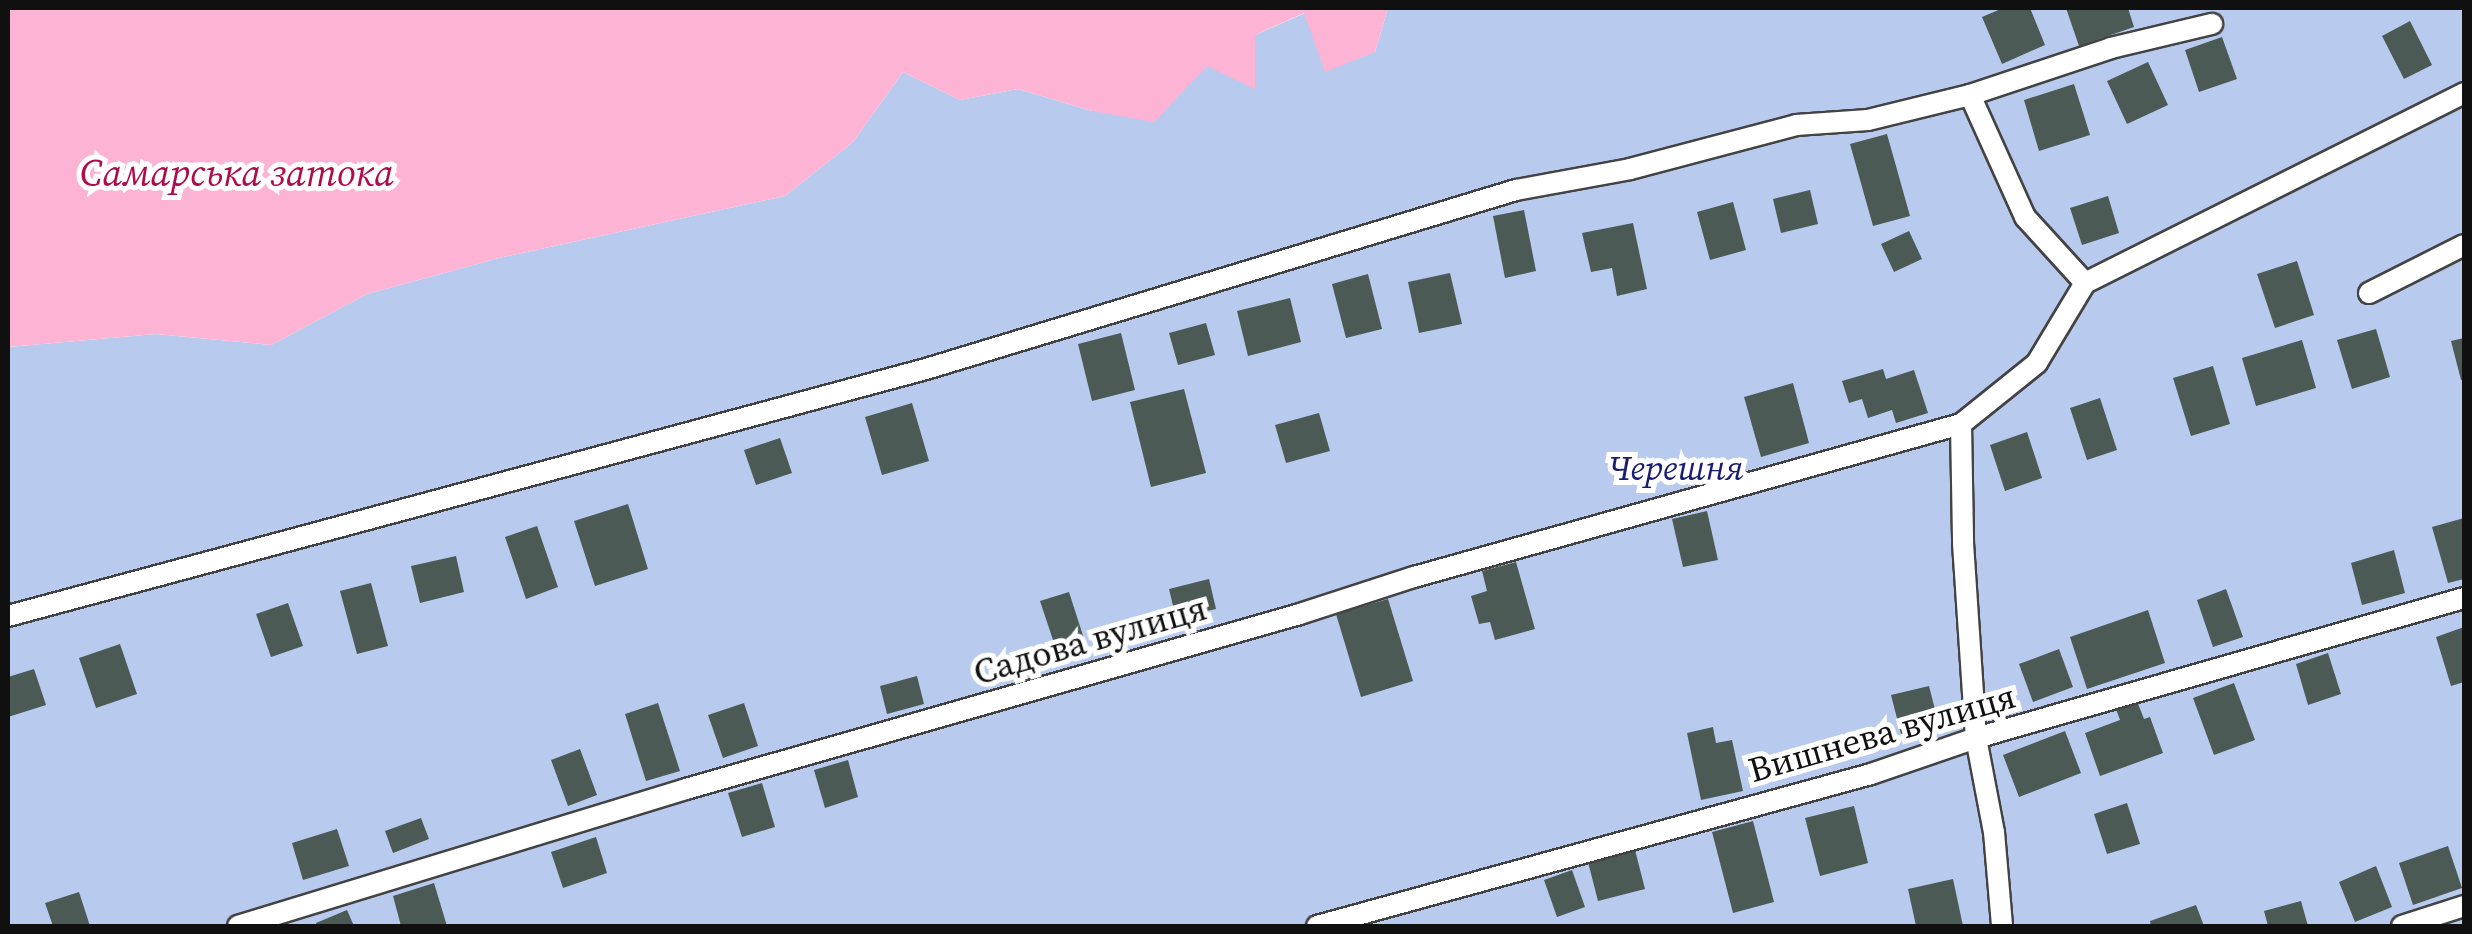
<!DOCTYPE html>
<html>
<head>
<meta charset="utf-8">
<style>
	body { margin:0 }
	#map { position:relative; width:2472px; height:934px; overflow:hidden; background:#f3ffff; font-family:"Source Serif 4",serif }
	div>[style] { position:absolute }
	.green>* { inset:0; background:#b8cbee }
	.water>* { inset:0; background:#fcb3d4 }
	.building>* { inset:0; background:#4b5a54 }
	.roads { filter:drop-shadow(2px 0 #434343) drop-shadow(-2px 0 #434343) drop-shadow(0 2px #434343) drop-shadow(0 -2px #434343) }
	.lane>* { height:20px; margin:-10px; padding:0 10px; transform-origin:10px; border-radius:10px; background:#fff }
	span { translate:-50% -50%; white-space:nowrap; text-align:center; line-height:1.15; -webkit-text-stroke:10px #fff; paint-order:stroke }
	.park-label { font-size:35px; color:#191c70; font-style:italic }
	.street-label { font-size:35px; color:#101010 }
	.water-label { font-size:38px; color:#b00c4d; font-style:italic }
	.frame { position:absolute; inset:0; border:10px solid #101010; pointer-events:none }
</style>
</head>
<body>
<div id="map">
	<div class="green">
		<div style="clip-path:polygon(1388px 8px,2464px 8px,2464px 926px,8px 926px,8px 347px,156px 334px,271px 345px,367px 294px,499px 258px,785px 196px,853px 142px,903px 72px,960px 100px,1018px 89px,1092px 111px,1207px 66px,1255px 35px,1305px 13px,1375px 52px)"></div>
	</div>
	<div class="water">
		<div style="clip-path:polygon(8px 8px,1388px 8px,1375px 52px,1325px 72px,1304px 13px,1255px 35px,1255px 89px,1207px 66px,1154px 122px,1092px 111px,1018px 89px,960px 100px,903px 72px,853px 142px,785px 196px,499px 258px,367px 294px,271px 345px,156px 334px,8px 347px)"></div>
	</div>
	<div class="building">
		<div style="clip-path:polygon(2003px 8px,2030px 8px,2045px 45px,2002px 64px,1982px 17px)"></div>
		<div style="clip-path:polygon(2066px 8px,2128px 8px,2134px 27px,2079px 46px)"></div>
		<div style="clip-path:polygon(2410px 21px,2432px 65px,2404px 79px,2382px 36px)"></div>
		<div style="clip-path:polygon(2222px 37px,2237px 79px,2199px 92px,2185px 50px)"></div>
		<div style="clip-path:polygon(2148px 62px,2168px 105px,2127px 124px,2107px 81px)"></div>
		<div style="clip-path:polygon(2074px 84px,2090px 135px,2039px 151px,2024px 100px)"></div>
		<div style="clip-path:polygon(1887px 134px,1910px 216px,1873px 226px,1850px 144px)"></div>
		<div style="clip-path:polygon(1810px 190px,1818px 224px,1781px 233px,1773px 199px)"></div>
		<div style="clip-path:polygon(2108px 196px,2119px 233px,2082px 245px,2070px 208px)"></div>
		<div style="clip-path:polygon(1733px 202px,1746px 250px,1710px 260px,1697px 212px)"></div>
		<div style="clip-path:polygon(1524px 210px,1536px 271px,1505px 278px,1493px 216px)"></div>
		<div style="clip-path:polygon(1633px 223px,1647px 289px,1617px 296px,1612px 268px,1591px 272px,1582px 233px)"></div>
		<div style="clip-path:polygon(1909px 231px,1922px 259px,1894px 272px,1881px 244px)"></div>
		<div style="clip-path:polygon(2297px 261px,2314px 315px,2275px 328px,2257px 274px)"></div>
		<div style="clip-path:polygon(1450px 273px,1462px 324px,1419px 333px,1408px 282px)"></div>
		<div style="clip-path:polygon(1368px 274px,1382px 329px,1346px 338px,1332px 284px)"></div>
		<div style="clip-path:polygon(1290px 298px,1301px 342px,1248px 356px,1237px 311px)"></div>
		<div style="clip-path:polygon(1206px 323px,1215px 355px,1178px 365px,1169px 333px)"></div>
		<div style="clip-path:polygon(2376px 329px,2390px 377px,2352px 389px,2337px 340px)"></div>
		<div style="clip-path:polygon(1121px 333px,1135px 390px,1092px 401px,1078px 344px)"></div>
		<div style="clip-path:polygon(2464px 338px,2464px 379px,2461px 380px,2451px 341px)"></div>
		<div style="clip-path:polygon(2302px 340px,2316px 388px,2256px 406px,2242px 358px)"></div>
		<div style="clip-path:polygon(2213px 366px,2230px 424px,2191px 436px,2173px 378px)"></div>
		<div style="clip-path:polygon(1883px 369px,1886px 379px,1914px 370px,1928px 413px,1896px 423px,1892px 410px,1868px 418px,1862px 399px,1849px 403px,1842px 381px)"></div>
		<div style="clip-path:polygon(1793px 383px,1809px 443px,1761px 457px,1744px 397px)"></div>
		<div style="clip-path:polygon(1184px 389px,1206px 473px,1151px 487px,1130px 402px)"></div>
		<div style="clip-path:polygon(2100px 398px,2117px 450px,2087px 460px,2070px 408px)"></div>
		<div style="clip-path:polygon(912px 403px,929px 461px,882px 475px,865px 417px)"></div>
		<div style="clip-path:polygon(1319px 413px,1330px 451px,1286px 463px,1275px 425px)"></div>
		<div style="clip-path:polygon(2027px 432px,2042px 478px,2005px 491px,1990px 445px)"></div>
		<div style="clip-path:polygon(780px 438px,792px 473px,756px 485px,744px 450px)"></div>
		<div style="clip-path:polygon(628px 504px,648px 569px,595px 586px,574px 521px)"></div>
		<div style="clip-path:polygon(1707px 511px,1718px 560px,1683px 567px,1672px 519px)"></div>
		<div style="clip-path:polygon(2464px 518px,2464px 579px,2448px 583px,2432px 527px)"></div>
		<div style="clip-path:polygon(537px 526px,558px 587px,526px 599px,505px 537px)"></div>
		<div style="clip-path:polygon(2394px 550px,2405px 593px,2362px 605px,2351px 563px)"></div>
		<div style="clip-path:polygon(456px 556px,464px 592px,420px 603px,411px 566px)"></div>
		<div style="clip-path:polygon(1516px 562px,1535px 629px,1495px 640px,1490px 622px,1479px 624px,1471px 596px,1487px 591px,1482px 571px)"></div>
		<div style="clip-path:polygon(1209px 579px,1216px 609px,1176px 618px,1169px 589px)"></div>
		<div style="clip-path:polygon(371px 583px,388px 646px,357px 654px,340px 591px)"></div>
		<div style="clip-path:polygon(2226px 589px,2243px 637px,2213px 647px,2197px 600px)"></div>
		<div style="clip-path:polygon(1069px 592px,1086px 645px,1058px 655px,1040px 601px)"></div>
		<div style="clip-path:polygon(1388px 599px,1413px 681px,1361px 697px,1336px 614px)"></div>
		<div style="clip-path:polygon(288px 603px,303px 646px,271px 657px,256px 614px)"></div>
		<div style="clip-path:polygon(2148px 610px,2165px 663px,2087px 689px,2070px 637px)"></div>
		<div style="clip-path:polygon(2464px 627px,2464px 682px,2451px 686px,2436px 637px)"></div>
		<div style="clip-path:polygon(120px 644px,137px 694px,96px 708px,79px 658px)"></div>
		<div style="clip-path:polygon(2059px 649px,2073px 687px,2033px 702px,2019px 664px)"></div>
		<div style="clip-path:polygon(2328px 653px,2341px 694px,2308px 705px,2296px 664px)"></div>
		<div style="clip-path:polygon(34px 669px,46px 705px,8px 717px,8px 677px)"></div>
		<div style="clip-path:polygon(917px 676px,924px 704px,887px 714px,880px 686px)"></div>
		<div style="clip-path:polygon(2234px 683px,2255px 740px,2214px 755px,2193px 698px)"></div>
		<div style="clip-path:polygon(1929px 686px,1940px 729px,1902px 738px,1891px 695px)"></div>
		<div style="clip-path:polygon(2137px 701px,2144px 719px,2150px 717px,2163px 753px,2100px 776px,2085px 733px,2120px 720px,2116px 709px)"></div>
		<div style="clip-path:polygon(658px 703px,680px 771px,646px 781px,625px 714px)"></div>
		<div style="clip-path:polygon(744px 703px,758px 746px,723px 758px,708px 715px)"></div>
		<div style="clip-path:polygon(1713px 727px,1716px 743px,1732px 740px,1743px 791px,1701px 800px,1687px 733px)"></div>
		<div style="clip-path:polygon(2065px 731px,2081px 773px,2019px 797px,2003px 755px)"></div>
		<div style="clip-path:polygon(580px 749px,597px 795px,568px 806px,551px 760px)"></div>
		<div style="clip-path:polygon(848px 760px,858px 797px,825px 808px,814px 770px)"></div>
		<div style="clip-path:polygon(762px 783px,775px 827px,742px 837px,728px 793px)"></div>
		<div style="clip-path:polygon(2127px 803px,2140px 844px,2107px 854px,2094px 814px)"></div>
		<div style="clip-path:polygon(1854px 806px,1868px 863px,1820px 876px,1805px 818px)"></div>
		<div style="clip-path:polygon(421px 818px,429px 839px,393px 853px,385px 831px)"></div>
		<div style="clip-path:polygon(1753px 821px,1774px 902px,1733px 913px,1712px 832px)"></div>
		<div style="clip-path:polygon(337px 829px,349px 866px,303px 880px,292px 843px)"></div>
		<div style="clip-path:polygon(596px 837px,607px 873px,563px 888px,551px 852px)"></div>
		<div style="clip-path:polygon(2448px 846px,2462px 888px,2413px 905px,2399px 863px)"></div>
		<div style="clip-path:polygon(1635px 850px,1645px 889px,1598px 901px,1588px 862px)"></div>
		<div style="clip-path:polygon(2376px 866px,2392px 907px,2355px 922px,2339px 882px)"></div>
		<div style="clip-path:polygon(1572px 870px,1585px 907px,1557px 917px,1544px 880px)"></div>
		<div style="clip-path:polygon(1953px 879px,1963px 926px,1916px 926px,1908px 889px)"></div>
		<div style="clip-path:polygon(434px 883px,447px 926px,401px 926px,393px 896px)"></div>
		<div style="clip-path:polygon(79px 892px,90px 926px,53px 926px,45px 903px)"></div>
		<div style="clip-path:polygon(2301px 901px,2308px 926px,2268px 926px,2264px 911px)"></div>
		<div style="clip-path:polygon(2196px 905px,2204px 926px,2151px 926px,2150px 921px)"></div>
		<div style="clip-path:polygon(347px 910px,354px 926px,317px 926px,316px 923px)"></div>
	</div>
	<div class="roads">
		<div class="lane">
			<div style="left:1970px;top:95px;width:134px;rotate:65.7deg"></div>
			<div style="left:2025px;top:217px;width:89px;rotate:47.7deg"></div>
			<div style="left:2085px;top:283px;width:93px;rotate:121deg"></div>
			<div style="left:2037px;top:363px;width:97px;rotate:141.2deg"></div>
			<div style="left:1961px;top:424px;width:119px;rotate:89deg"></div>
			<div style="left:1963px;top:543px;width:195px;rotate:86.2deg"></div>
			<div style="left:1976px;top:738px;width:96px;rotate:79.2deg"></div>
			<div style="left:1994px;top:832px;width:94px;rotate:85.1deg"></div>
			<div style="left:2085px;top:283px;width:424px;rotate:-26.6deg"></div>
			<div style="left:2369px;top:293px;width:106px;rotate:-26.8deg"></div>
			<div style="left:8px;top:616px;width:951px;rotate:-15.06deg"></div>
			<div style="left:926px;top:369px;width:617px;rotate:-16.88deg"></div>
			<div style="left:1516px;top:190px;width:116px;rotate:-10.4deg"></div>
			<div style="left:1630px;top:169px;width:172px;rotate:-14.8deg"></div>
			<div style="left:1796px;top:125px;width:72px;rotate:-4deg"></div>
			<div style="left:1868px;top:120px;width:105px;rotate:-13.8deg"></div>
			<div style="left:1970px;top:95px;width:149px;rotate:-18.4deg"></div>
			<div style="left:2111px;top:48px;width:104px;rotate:-13.4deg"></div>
			<div style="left:238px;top:926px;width:468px;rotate:-17deg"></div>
			<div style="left:686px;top:789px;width:638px;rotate:-15.91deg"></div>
			<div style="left:1300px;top:614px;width:120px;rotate:-18deg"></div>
			<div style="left:1414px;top:577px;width:568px;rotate:-15.63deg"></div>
			<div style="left:1317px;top:926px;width:574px;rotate:-15.34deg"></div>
			<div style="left:1871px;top:774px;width:111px;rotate:-18.9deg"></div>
			<div style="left:1976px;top:738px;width:508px;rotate:-16.01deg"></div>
			<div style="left:2402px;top:926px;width:65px;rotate:-17.9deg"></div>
		</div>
	</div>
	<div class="park-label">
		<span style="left:1676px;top:468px">Черешня</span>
	</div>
	<div class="street-label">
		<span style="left:1090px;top:640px;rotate:-16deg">Садова вулиця</span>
		<span style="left:1882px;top:733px;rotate:-16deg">Вишнева вулиця</span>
	</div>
	<div class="water-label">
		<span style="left:237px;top:174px">Самарська затока</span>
	</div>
	<div class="frame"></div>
</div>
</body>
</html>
